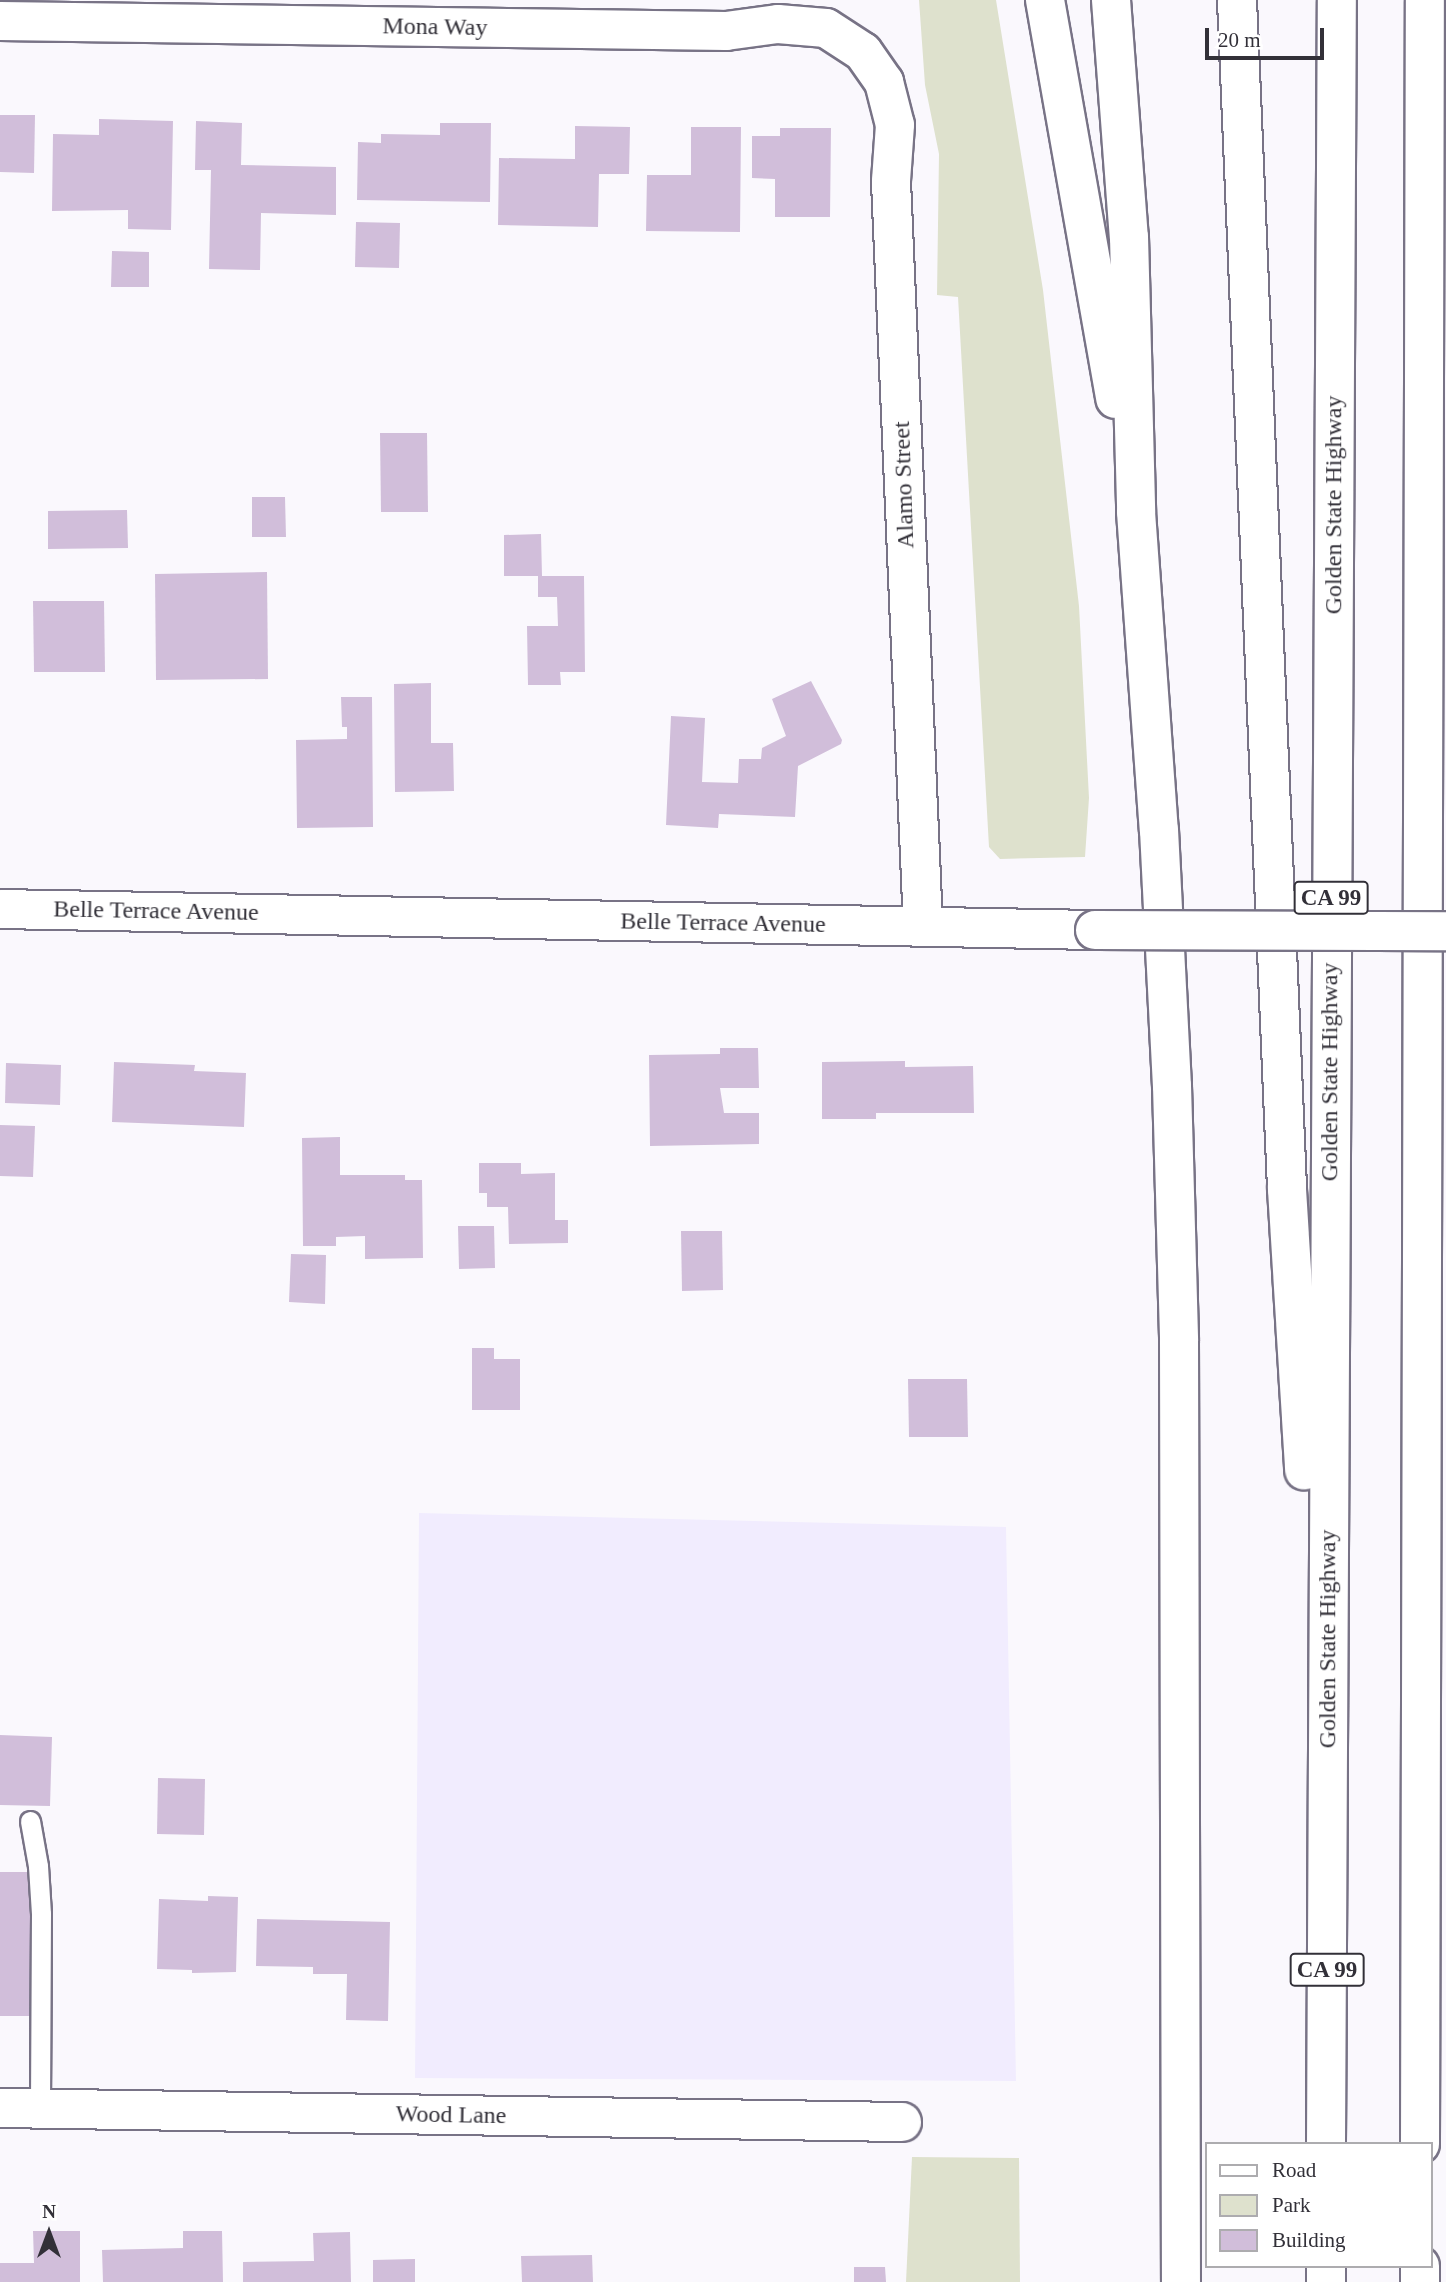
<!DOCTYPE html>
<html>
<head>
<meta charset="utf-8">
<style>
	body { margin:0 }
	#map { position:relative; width:1446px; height:2282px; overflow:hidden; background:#faf8fd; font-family:"Times New Roman",serif }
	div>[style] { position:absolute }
	.built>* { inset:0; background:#f1ecfe }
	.green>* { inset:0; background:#dee1cd }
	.building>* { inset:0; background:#d1beda }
	.roads { filter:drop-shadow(2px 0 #787386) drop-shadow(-2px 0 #787386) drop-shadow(0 2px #787386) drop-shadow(0 -2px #787386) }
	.service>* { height:19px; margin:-9.5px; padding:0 9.5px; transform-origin:9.5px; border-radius:9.5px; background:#fff }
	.minor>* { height:38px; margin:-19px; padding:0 19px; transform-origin:19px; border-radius:19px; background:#fff }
	.tertiary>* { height:38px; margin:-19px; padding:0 19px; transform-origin:19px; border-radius:19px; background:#fff }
	.motorway>* { height:38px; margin:-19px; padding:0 19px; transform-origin:19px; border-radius:19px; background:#fff }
	.bridges { filter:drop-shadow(2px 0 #787386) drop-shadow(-2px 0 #787386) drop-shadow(0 2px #787386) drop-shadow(0 -2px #787386) }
	.tertiary-bridge>* { height:38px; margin:-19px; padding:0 19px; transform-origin:19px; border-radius:19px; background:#fff }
	span { translate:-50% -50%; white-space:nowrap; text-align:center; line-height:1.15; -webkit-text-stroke:5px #fff; paint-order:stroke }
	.shield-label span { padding:2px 5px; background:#fff; border:2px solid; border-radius:5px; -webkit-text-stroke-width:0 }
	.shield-label { font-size:23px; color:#323038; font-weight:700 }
	.street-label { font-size:24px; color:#323038 }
	.legend { position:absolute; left:1205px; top:2142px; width:228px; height:126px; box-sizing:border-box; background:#fff; border:2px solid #adacaf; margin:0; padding:9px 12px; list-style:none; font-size:21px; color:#323038 }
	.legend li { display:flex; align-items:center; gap:14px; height:35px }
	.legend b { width:35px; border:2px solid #adacaf }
	.north { position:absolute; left:14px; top:2198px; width:70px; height:70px; -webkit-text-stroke:5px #fff; paint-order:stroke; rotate:0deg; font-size:19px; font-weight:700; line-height:28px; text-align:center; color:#323038 }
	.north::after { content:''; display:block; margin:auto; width:24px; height:32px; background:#323038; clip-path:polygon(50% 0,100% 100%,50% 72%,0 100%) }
	.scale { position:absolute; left:1205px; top:28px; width:119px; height:32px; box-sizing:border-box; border:4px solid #323038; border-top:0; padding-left:9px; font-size:21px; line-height:24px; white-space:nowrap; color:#323038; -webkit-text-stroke:5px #fff; paint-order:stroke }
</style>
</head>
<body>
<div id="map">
	<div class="built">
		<div style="clip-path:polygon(419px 1513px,1006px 1527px,1016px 2081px,415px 2078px)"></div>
	</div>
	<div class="green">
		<div style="clip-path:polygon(919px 0,996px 0,1043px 290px,1079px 606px,1089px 798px,1085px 857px,1000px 859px,989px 847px,958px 297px,937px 295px,939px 154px,925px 85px)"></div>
		<div style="clip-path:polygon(912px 2157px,1019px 2158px,1020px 2282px,906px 2282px)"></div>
	</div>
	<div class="building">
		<div style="clip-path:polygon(0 115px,35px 115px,34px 173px,0 172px)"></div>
		<div style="clip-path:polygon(99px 119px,173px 121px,171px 230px,128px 229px,128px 210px,52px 211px,53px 134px,99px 135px)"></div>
		<div style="clip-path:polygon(196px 121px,242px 123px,241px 165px,336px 167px,336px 215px,261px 213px,260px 270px,209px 269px,211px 170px,195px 170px)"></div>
		<div style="clip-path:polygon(440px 123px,491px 123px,490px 202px,357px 200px,358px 142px,381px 143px,381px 134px,440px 135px)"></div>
		<div style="clip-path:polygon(575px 126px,630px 127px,629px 174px,599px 174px,598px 227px,498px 225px,499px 158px,575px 159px)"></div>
		<div style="clip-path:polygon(691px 127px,741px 127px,740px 232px,646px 231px,647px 175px,691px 175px)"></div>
		<div style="clip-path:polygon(780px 128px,831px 128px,830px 217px,775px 217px,775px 179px,752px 178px,752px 136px,780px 136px)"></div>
		<div style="clip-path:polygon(356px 222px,400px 223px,399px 268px,355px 267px)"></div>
		<div style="clip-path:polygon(112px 251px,149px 252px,149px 287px,111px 287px)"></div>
		<div style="clip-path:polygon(380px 433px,427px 433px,428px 512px,381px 512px)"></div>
		<div style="clip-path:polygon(252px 497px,285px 497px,286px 537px,252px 537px)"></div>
		<div style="clip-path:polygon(127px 510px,128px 548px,48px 549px,48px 511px)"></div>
		<div style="clip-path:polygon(541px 534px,542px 576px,584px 576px,585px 672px,560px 672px,561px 685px,528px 685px,527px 626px,558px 626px,557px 597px,538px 597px,538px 576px,504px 576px,504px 535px)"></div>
		<div style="clip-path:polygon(267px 572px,268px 679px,156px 680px,155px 574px)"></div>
		<div style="clip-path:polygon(33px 601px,104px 601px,105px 672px,34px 672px)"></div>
		<div style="clip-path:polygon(811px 681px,842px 740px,841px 744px,798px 766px,795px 817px,719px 814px,718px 828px,666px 825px,671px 716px,705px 718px,702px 782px,738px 783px,739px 759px,761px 759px,762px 748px,786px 736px,772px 699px)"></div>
		<div style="clip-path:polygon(431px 683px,431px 743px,453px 743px,454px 791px,395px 792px,394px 684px)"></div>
		<div style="clip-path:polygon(341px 697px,372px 697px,373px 827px,297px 828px,296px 740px,347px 739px,347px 727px,342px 727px)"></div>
		<div style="clip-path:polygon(720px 1048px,758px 1048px,759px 1088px,720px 1088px,724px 1113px,759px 1113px,759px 1144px,650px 1146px,649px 1055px,720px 1054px)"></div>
		<div style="clip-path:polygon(905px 1061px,905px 1067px,973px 1066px,974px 1113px,876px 1113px,876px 1119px,822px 1119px,822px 1062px)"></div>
		<div style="clip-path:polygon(114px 1062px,195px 1065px,194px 1071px,246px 1073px,244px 1127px,112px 1122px)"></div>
		<div style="clip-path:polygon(6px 1063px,61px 1065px,60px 1105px,5px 1103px)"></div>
		<div style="clip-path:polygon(0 1125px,35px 1126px,33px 1177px,0 1176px)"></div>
		<div style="clip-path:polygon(340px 1137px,340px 1175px,405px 1175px,405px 1180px,422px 1180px,423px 1258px,365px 1259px,365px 1236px,336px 1237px,336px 1246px,303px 1246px,302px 1138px)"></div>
		<div style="clip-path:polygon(479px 1163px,521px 1163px,521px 1174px,555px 1173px,555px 1220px,568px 1220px,568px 1243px,509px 1244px,508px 1207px,487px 1207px,487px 1193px,479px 1193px)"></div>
		<div style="clip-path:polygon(458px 1226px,494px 1226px,495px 1268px,459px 1269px)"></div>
		<div style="clip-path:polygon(681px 1231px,722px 1231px,723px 1290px,682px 1291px)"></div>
		<div style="clip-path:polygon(291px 1254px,326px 1255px,325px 1304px,289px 1302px)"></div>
		<div style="clip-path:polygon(472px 1348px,494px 1348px,494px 1359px,520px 1359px,520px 1410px,472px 1410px)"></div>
		<div style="clip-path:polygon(908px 1379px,967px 1379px,968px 1437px,909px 1437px)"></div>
		<div style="clip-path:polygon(0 1735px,52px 1737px,50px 1806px,0 1805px)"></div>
		<div style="clip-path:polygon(158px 1778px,205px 1779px,204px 1835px,157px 1834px)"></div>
		<div style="clip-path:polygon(0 1872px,31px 1872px,32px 2016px,0 2016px)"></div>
		<div style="clip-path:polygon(208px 1896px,238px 1897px,236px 1972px,192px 1973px,192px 1970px,157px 1969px,159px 1899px,208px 1901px)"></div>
		<div style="clip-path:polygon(257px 1919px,390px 1922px,388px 2021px,346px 2020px,347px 1974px,313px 1974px,313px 1967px,256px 1966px)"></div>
		<div style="clip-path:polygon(33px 2231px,80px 2231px,80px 2282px,0 2282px,0 2263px,34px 2263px)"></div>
		<div style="clip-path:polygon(183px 2231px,222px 2231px,223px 2282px,103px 2282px,102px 2250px,183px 2248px)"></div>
		<div style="clip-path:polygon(350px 2232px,351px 2282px,243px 2282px,243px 2262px,314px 2261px,313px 2233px)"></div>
		<div style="clip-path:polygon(592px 2255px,593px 2282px,522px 2282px,521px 2256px)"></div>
		<div style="clip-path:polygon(415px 2259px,415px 2282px,373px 2282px,373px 2260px)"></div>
		<div style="clip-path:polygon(854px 2267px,885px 2267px,886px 2282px,854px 2282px)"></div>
	</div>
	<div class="roads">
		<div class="service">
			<div style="left:30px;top:1821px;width:46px;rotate:79.9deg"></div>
			<div style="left:38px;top:1866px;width:48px;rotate:86.4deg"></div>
			<div style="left:41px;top:1914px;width:195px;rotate:90.3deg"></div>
		</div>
		<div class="minor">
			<div style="left:0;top:21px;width:726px;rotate:0.79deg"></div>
			<div style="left:726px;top:31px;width:52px;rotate:-7.7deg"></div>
			<div style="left:778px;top:24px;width:48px;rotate:4.8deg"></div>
			<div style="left:826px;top:28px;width:44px;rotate:33deg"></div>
			<div style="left:863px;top:52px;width:37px;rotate:55deg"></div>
			<div style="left:884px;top:82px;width:44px;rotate:75.7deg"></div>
			<div style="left:895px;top:125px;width:56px;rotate:94.1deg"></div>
			<div style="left:891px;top:181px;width:746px;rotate:87.54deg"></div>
			<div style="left:0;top:2108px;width:902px;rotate:0.89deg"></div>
		</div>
		<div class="tertiary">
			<div style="left:0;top:909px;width:1095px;rotate:1.1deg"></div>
		</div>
		<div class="motorway">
			<div style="left:1045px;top:0;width:405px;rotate:80deg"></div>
			<div style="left:1111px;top:0;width:238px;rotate:85.7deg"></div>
			<div style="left:1129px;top:237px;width:275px;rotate:88.5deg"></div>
			<div style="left:1136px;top:512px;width:319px;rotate:85.9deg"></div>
			<div style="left:1159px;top:830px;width:256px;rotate:87.1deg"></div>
			<div style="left:1172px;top:1086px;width:255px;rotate:88.4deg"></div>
			<div style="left:1179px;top:1341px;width:941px;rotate:89.88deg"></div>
			<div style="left:1237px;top:0;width:1190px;rotate:87.59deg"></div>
			<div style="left:1287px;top:1189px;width:282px;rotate:86.5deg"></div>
			<div style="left:1326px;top:2144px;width:2144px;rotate:-89.71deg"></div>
			<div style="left:1420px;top:2144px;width:2144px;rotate:-89.87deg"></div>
			<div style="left:1326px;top:2282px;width:16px;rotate:-90deg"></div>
			<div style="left:1420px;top:2282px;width:16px;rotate:-90deg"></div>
		</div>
	</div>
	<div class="bridges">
		<div class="tertiary-bridge">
			<div style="left:1095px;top:930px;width:351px;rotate:0.2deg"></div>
		</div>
	</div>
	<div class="shield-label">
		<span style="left:1331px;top:898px">CA 99</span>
		<span style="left:1327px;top:1970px">CA 99</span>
	</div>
	<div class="street-label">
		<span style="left:435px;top:27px;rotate:1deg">Mona Way</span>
		<span style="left:904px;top:485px;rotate:-92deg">Alamo Street</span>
		<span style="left:1334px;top:505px;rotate:-90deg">Golden State Highway</span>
		<span style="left:156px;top:911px;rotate:1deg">Belle Terrace Avenue</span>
		<span style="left:723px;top:923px;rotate:1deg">Belle Terrace Avenue</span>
		<span style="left:1330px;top:1072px;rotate:-90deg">Golden State Highway</span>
		<span style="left:1328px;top:1639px;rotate:-90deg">Golden State Highway</span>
		<span style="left:451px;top:2115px;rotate:1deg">Wood Lane</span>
	</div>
	<ul class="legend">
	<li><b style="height:9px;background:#fff"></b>Road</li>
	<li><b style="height:19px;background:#dee1cd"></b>Park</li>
	<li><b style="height:19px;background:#d1beda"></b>Building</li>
	</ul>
	<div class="north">N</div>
	<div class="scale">20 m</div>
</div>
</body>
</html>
